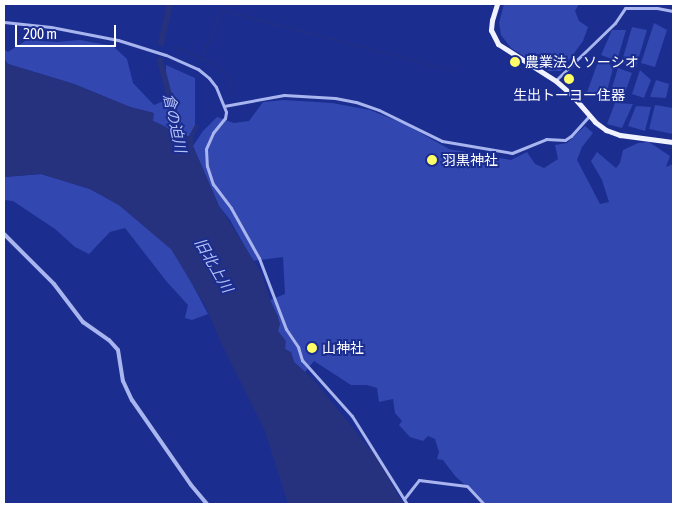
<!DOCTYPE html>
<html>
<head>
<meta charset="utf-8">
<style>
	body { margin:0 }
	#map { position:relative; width:677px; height:508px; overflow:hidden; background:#1b2d8f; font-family:"Asap Condensed","Noto Sans JP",sans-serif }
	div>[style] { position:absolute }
	.green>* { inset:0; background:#3247af }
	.water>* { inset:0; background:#26327d }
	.stream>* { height:1px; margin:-0.5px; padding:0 0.5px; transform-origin:0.5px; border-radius:0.5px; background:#26327d }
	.river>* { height:6px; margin:-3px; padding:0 3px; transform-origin:3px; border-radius:3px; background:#26327d }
	.minor>* { height:3px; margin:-1.5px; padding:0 1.5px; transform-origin:1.5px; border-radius:1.5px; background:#a9b5ee }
	.tertiary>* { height:4px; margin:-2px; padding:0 2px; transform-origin:2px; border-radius:2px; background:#a9b5ee }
	.primary>* { height:5px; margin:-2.5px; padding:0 2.5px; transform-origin:2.5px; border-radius:2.5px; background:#f0f2ff }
	.dots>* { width:14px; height:14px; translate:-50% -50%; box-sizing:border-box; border:2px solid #1b2d8f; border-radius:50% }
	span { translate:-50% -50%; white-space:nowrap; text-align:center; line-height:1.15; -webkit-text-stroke:4px #1b2d8f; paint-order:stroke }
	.poi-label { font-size:14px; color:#fff }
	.left { translate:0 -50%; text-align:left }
	.water-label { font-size:15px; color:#b5c0f5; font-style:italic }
	.frame { position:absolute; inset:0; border:5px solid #fff; pointer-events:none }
	.scale { position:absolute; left:15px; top:25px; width:101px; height:22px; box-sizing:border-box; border:2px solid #fff; border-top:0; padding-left:6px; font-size:15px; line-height:18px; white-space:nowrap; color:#fff; -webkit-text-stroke:4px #1b2d8f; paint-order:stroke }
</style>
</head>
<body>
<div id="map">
	<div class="green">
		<div style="clip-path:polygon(504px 4px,579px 4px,575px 11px,579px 21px,588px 27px,583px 41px,561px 71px,548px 71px,511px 48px,501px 35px,499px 23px)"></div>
		<div style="clip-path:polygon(654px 23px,667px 30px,655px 67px,641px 63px)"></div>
		<div style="clip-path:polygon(632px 27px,647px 30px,636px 67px,621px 64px)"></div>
		<div style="clip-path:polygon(612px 30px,626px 30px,617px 61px,601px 55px)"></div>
		<div style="clip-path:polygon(27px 40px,57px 42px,80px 40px,113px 46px,127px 59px,133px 83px,154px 105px,166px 100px,166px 65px,195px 78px,195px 125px,185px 145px,166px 127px,153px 121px,153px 113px,130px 107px,74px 84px,8px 64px,4px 59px,4px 49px,8px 52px)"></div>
		<div style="clip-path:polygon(599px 59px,614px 65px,605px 98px,586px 95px)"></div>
		<div style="clip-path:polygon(618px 68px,632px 73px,623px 98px,610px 94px)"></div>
		<div style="clip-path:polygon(640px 70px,651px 80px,644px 98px,632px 94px)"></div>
		<div style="clip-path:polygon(656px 80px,669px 84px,666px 98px,650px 97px)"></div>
		<div style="clip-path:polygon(284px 100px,332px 103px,370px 110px,405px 124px,449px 149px,511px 160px,527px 152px,535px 164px,544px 168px,558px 159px,555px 145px,567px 143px,585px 126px,593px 133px,582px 147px,577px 160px,600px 204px,609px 202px,602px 180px,591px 161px,597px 152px,616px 168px,620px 163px,623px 150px,638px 143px,649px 142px,670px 156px,666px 167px,673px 164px,673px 504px,486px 504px,455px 476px,443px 460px,437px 459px,439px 452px,435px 439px,428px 436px,423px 441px,410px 437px,399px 425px,402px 421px,395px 413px,393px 399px,379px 402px,377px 388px,367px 385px,351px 385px,314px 361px,305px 372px,294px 362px,291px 353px,285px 349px,278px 331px,278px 317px,270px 300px,285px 294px,283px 257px,253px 261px,230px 220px,219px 206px,193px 146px,203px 131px,217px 117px,234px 123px,249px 121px,263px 102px)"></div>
		<div style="clip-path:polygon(615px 103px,633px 104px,622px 128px,607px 124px)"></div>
		<div style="clip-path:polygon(655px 105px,673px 108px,673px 134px,649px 129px)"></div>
		<div style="clip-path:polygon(636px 106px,651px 107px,645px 131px,628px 126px)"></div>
		<div style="clip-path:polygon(41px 174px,90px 189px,119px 205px,171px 249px,179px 259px,208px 314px,192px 320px,185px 318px,188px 305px,167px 282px,125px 228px,110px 232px,89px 254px,75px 247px,55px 229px,13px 201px,4px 200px,4px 177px)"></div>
	</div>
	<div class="water">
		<div style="clip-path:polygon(4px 59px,8px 64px,74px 84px,130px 107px,154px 113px,153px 121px,166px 127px,185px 145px,185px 136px,189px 136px,195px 125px,199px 125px,193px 137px,193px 146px,219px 206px,261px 272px,270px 300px,278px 317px,280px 324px,278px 331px,286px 341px,285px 349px,291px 352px,294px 362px,314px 380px,377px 458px,403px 504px,288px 504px,265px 431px,222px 345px,206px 307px,171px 249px,119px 205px,90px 189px,41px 174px,4px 177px)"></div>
	</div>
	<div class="stream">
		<div style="left:226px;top:11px;width:233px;rotate:14.7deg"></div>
		<div style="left:174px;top:46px;width:46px;rotate:24.3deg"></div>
		<div style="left:216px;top:65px;width:18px;rotate:47deg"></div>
		<div style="left:228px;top:78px;width:16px;rotate:75deg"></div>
		<div style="left:202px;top:56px;width:56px;rotate:-67.1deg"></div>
		<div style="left:665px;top:147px;width:8px;rotate:14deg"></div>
	</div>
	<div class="river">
		<div style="left:161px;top:43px;width:40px;rotate:-77deg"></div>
		<div style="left:160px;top:60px;width:93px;rotate:75.7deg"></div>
	</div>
	<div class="minor">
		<div style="left:4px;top:22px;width:47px;rotate:6.1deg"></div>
		<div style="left:51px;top:27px;width:68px;rotate:11deg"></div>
		<div style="left:118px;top:40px;width:50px;rotate:17.4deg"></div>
		<div style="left:166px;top:55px;width:35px;rotate:24deg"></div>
		<div style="left:198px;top:69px;width:14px;rotate:39deg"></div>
		<div style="left:209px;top:78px;width:11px;rotate:52deg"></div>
		<div style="left:216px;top:87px;width:27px;rotate:68deg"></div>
		<div style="left:226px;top:112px;width:6px;rotate:99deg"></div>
		<div style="left:225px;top:118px;width:19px;rotate:129deg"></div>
		<div style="left:213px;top:133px;width:17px;rotate:114deg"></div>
		<div style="left:206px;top:149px;width:17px;rotate:87deg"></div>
		<div style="left:207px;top:166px;width:19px;rotate:72deg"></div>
		<div style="left:213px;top:184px;width:30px;rotate:53deg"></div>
		<div style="left:231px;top:208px;width:57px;rotate:60.8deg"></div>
		<div style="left:259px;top:258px;width:76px;rotate:69.2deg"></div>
		<div style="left:286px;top:329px;width:22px;rotate:56deg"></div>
		<div style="left:298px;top:347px;width:14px;rotate:73deg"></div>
		<div style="left:302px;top:360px;width:75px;rotate:48.2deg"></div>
		<div style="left:352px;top:416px;width:104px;rotate:58deg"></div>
		<div style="left:556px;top:80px;width:82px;rotate:-44deg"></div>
		<div style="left:615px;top:23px;width:18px;rotate:-56deg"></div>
		<div style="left:625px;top:8px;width:32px"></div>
		<div style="left:657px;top:8px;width:16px;rotate:11deg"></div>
		<div style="left:224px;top:106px;width:61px;rotate:-10.4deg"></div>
		<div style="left:284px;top:95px;width:51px;rotate:3.4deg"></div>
		<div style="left:335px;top:98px;width:21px;rotate:11deg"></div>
		<div style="left:356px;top:102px;width:24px;rotate:19deg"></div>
		<div style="left:379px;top:110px;width:70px;rotate:26.2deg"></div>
		<div style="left:442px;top:141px;width:71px;rotate:9.7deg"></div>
		<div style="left:512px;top:153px;width:37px;rotate:-22deg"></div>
		<div style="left:546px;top:139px;width:19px;rotate:3deg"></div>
		<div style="left:565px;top:140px;width:7px;rotate:-34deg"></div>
		<div style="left:571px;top:136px;width:27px;rotate:-48deg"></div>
		<div style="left:404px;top:499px;width:24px;rotate:-52deg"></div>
		<div style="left:419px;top:480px;width:48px;rotate:7.1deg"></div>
		<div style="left:467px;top:486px;width:25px;rotate:47deg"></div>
	</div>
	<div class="tertiary">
		<div style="left:4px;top:234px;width:71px;rotate:45deg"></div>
		<div style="left:54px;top:284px;width:48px;rotate:52.7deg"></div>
		<div style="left:83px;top:322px;width:32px;rotate:35deg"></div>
		<div style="left:109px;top:340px;width:13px;rotate:48deg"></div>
		<div style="left:118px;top:350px;width:31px;rotate:81deg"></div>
		<div style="left:123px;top:381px;width:21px;rotate:65deg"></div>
		<div style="left:132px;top:400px;width:103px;rotate:55.2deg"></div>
		<div style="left:191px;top:485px;width:25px;rotate:50deg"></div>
	</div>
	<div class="primary">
		<div style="left:497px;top:4px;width:17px;rotate:107deg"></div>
		<div style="left:492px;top:20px;width:10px;rotate:96deg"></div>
		<div style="left:491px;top:30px;width:16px;rotate:63deg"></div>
		<div style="left:498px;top:44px;width:69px;rotate:32.5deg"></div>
		<div style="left:556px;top:81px;width:18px;rotate:41deg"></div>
		<div style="left:570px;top:93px;width:38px;rotate:49deg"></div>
		<div style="left:595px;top:122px;width:14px;rotate:36deg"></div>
		<div style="left:606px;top:130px;width:15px;rotate:20deg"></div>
		<div style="left:620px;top:135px;width:53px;rotate:7.5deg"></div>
	</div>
	<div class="dots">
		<div style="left:515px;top:62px;background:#fffe67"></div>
		<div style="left:569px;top:79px;background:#fffe67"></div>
		<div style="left:432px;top:160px;background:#fffe67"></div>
		<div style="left:312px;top:348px;background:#fffe67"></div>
	</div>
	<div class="poi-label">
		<span class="left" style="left:525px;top:62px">農業法人 ソーシオ</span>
		<span style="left:569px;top:95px">生出トーヨー住器</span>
		<span class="left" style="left:442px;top:160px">羽黒神社</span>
		<span class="left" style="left:322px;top:348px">山神社</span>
	</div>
	<div class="water-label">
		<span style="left:175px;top:123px;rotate:78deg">倉の迫川</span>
		<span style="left:214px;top:265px;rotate:60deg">旧北上川</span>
	</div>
	<div class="frame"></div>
	<div class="scale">200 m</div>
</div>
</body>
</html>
